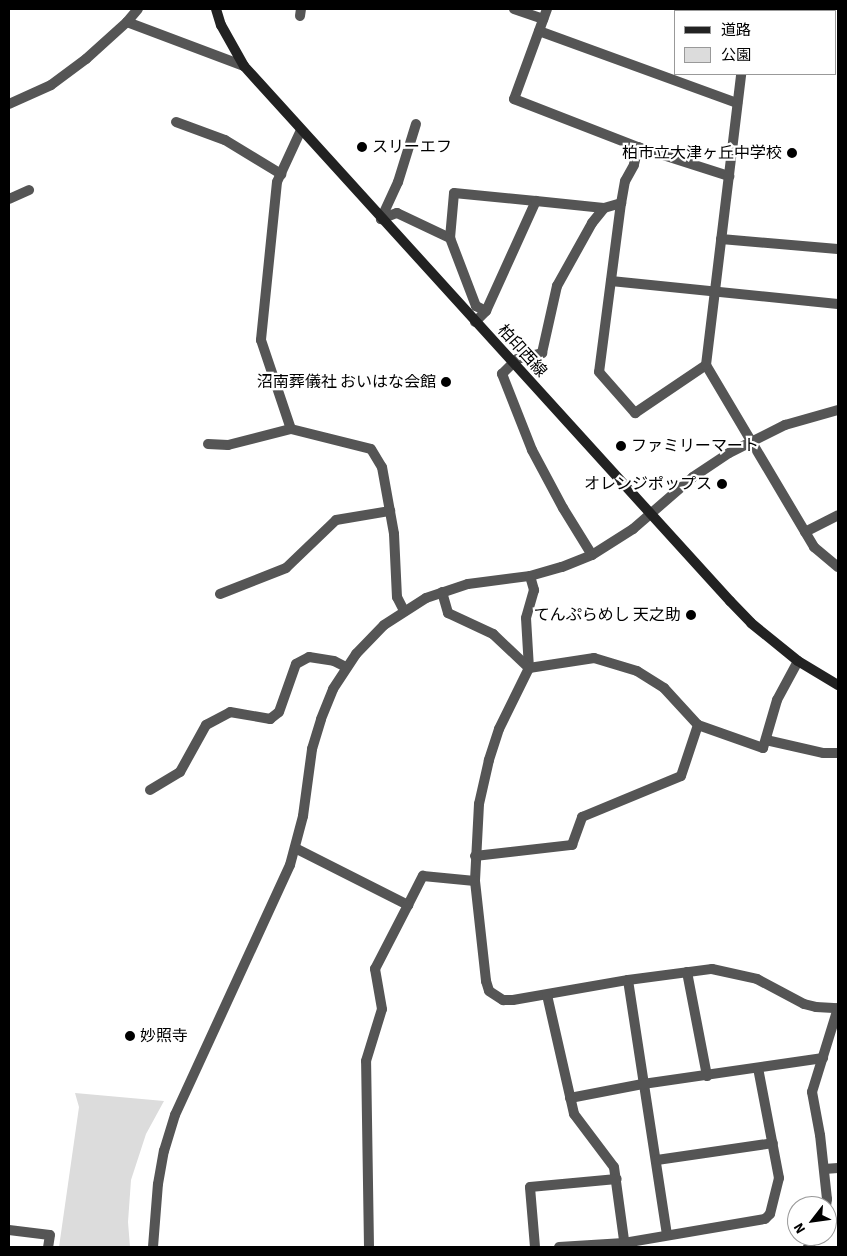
<!DOCTYPE html>
<html>
<head>
<meta charset="utf-8">
<style>
	body { margin:0 }
	#map { position:relative; width:847px; height:1256px; overflow:hidden; background:#fff; font-family:"Source Sans 3","Noto Sans JP",sans-serif }
	div>[style] { position:absolute }
	.green>* { inset:0; background:#dcdcdc }
	.minor>* { height:10px; margin:-5px; padding:0 5px; transform-origin:5px; border-radius:5px; background:#555 }
	.tertiary>* { height:10px; margin:-5px; padding:0 5px; transform-origin:5px; border-radius:5px; background:#555 }
	.secondary>* { height:10px; margin:-5px; padding:0 5px; transform-origin:5px; border-radius:5px; background:#222 }
	.dots>* { width:14px; height:14px; translate:-50% -50%; box-sizing:border-box; border:2px solid #fff; border-radius:50% }
	span { translate:-50% -50%; white-space:nowrap; text-align:center; line-height:1.15; -webkit-text-stroke:4.5px #fff; paint-order:stroke }
	.poi-label { font-size:16px; color:#000 }
	.left { translate:0 -50%; text-align:left }
	.right { translate:-100% -50%; text-align:right }
	.street-label { font-size:16px; color:#000 }
	.frame { position:absolute; inset:0; border:10px solid #000; pointer-events:none }
	.legend { position:absolute; left:674px; top:10px; width:162px; height:65px; box-sizing:border-box; background:#fff; border:1px solid #999; margin:0; padding:6px 9px; list-style:none; font-size:15px; color:#000 }
	.legend li { display:flex; align-items:center; gap:10px; height:25px }
	.legend b { width:25px; border:1px solid #999 }
	.north { position:absolute; left:787px; top:1196px; width:50px; height:50px; box-sizing:border-box; background:#fff; border:1px solid #999; border-radius:50%; rotate:240deg; font-size:14px; font-weight:700; line-height:20px; text-align:center; color:#000 }
	.north::after { content:''; display:block; margin:auto; width:18px; height:22px; background:#000; clip-path:polygon(50% 0,100% 100%,50% 72%,0 100%) }
</style>
</head>
<body>
<div id="map">
	<div class="green">
		<div style="clip-path:polygon(75px 1093px,164px 1101px,146px 1134px,131px 1180px,128px 1222px,130px 1247px,59px 1247px,79px 1107px)"></div>
	</div>
	<div class="minor">
		<div style="left:514px;top:9px;width:31px;rotate:19deg"></div>
		<div style="left:547px;top:9px;width:96px;rotate:110.1deg"></div>
		<div style="left:514px;top:99px;width:133px;rotate:21.2deg"></div>
		<div style="left:638px;top:147px;width:96px;rotate:17.7deg"></div>
		<div style="left:697px;top:9px;width:7px;rotate:16deg"></div>
		<div style="left:749px;top:11px;width:2px;rotate:-63deg"></div>
		<div style="left:300px;top:16px;width:7px;rotate:-82deg"></div>
		<div style="left:127px;top:22px;width:125px;rotate:20.6deg"></div>
		<div style="left:539px;top:31px;width:211px;rotate:20deg"></div>
		<div style="left:176px;top:122px;width:52px;rotate:20.2deg"></div>
		<div style="left:225px;top:140px;width:66px;rotate:31.3deg"></div>
		<div style="left:416px;top:124px;width:61px;rotate:107.2deg"></div>
		<div style="left:398px;top:182px;width:41px;rotate:114.7deg"></div>
		<div style="left:381px;top:219px;width:17px;rotate:-21deg"></div>
		<div style="left:397px;top:213px;width:59px;rotate:25.3deg"></div>
		<div style="left:450px;top:238px;width:45px;rotate:-84.9deg"></div>
		<div style="left:454px;top:193px;width:82px;rotate:5.6deg"></div>
		<div style="left:301px;top:130px;width:57px;rotate:114.8deg"></div>
		<div style="left:277px;top:182px;width:159px;rotate:95.8deg"></div>
		<div style="left:261px;top:340px;width:94px;rotate:71.4deg"></div>
		<div style="left:291px;top:429px;width:82px;rotate:14deg"></div>
		<div style="left:371px;top:449px;width:21px;rotate:59deg"></div>
		<div style="left:382px;top:467px;width:68px;rotate:79.8deg"></div>
		<div style="left:394px;top:534px;width:63px;rotate:87.3deg"></div>
		<div style="left:397px;top:597px;width:16px;rotate:63deg"></div>
		<div style="left:638px;top:147px;width:18px;rotate:103deg"></div>
		<div style="left:634px;top:165px;width:18px;rotate:119deg"></div>
		<div style="left:625px;top:181px;width:22px;rotate:100deg"></div>
		<div style="left:621px;top:203px;width:170px;rotate:97.4deg"></div>
		<div style="left:599px;top:372px;width:55px;rotate:48.7deg"></div>
		<div style="left:635px;top:413px;width:86px;rotate:-34.1deg"></div>
		<div style="left:706px;top:365px;width:212px;rotate:59.3deg"></div>
		<div style="left:814px;top:547px;width:31px;rotate:40deg"></div>
		<div style="left:9px;top:199px;width:22px;rotate:-24deg"></div>
		<div style="left:450px;top:238px;width:73px;rotate:69.1deg"></div>
		<div style="left:476px;top:306px;width:11px;rotate:27deg"></div>
		<div style="left:721px;top:239px;width:117px;rotate:4.9deg"></div>
		<div style="left:611px;top:281px;width:228px;rotate:5.8deg"></div>
		<div style="left:475px;top:322px;width:16px;rotate:-45deg"></div>
		<div style="left:486px;top:311px;width:121px;rotate:-65.6deg"></div>
		<div style="left:536px;top:201px;width:68px;rotate:5.9deg"></div>
		<div style="left:706px;top:365px;width:293px;rotate:-83.1deg"></div>
		<div style="left:208px;top:444px;width:20px;rotate:3deg"></div>
		<div style="left:228px;top:445px;width:65px;rotate:-14.3deg"></div>
		<div style="left:805px;top:532px;width:37px;rotate:-27deg"></div>
		<div style="left:592px;top:555px;width:55px;rotate:-121.7deg"></div>
		<div style="left:563px;top:508px;width:66px;rotate:-118.1deg"></div>
		<div style="left:532px;top:450px;width:82px;rotate:-111.5deg"></div>
		<div style="left:502px;top:374px;width:21px;rotate:-45deg"></div>
		<div style="left:517px;top:359px;width:26px;rotate:-13deg"></div>
		<div style="left:542px;top:353px;width:69px;rotate:-77.4deg"></div>
		<div style="left:557px;top:286px;width:72px;rotate:-60.9deg"></div>
		<div style="left:592px;top:223px;width:19px;rotate:-51deg"></div>
		<div style="left:604px;top:208px;width:18px;rotate:-16deg"></div>
		<div style="left:530px;top:576px;width:15px;rotate:74deg"></div>
		<div style="left:534px;top:590px;width:29px;rotate:106deg"></div>
		<div style="left:526px;top:618px;width:50px;rotate:86.6deg"></div>
		<div style="left:529px;top:668px;width:68px;rotate:116.2deg"></div>
		<div style="left:499px;top:729px;width:33px;rotate:108deg"></div>
		<div style="left:489px;top:760px;width:45px;rotate:102.8deg"></div>
		<div style="left:479px;top:804px;width:77px;rotate:93deg"></div>
		<div style="left:475px;top:881px;width:101px;rotate:83.7deg"></div>
		<div style="left:486px;top:981px;width:10px;rotate:73deg"></div>
		<div style="left:489px;top:991px;width:17px;rotate:33deg"></div>
		<div style="left:503px;top:1000px;width:10px"></div>
		<div style="left:513px;top:1000px;width:117px;rotate:-9.9deg"></div>
		<div style="left:628px;top:980px;width:85px;rotate:-7.5deg"></div>
		<div style="left:712px;top:969px;width:46px;rotate:12.5deg"></div>
		<div style="left:757px;top:979px;width:53px;rotate:28deg"></div>
		<div style="left:804px;top:1004px;width:12px;rotate:14deg"></div>
		<div style="left:816px;top:1007px;width:22px;rotate:3deg"></div>
		<div style="left:442px;top:592px;width:22px;rotate:74deg"></div>
		<div style="left:448px;top:613px;width:50px;rotate:25deg"></div>
		<div style="left:493px;top:634px;width:50px;rotate:43.4deg"></div>
		<div style="left:529px;top:668px;width:66px;rotate:-8.7deg"></div>
		<div style="left:594px;top:658px;width:45px;rotate:16.8deg"></div>
		<div style="left:637px;top:671px;width:32px;rotate:32deg"></div>
		<div style="left:664px;top:688px;width:50px;rotate:47.4deg"></div>
		<div style="left:220px;top:594px;width:71px;rotate:-21.5deg"></div>
		<div style="left:286px;top:568px;width:69px;rotate:-43.8deg"></div>
		<div style="left:336px;top:520px;width:55px;rotate:-9.5deg"></div>
		<div style="left:766px;top:740px;width:58px;rotate:12.8deg"></div>
		<div style="left:823px;top:753px;width:15px"></div>
		<div style="left:150px;top:790px;width:35px;rotate:-31deg"></div>
		<div style="left:180px;top:772px;width:54px;rotate:-61deg"></div>
		<div style="left:206px;top:725px;width:27px;rotate:-28deg"></div>
		<div style="left:230px;top:712px;width:41px;rotate:9.9deg"></div>
		<div style="left:270px;top:719px;width:11px;rotate:-38deg"></div>
		<div style="left:279px;top:712px;width:51px;rotate:-70.5deg"></div>
		<div style="left:296px;top:664px;width:15px;rotate:-28deg"></div>
		<div style="left:309px;top:657px;width:25px;rotate:9deg"></div>
		<div style="left:334px;top:661px;width:13px;rotate:27deg"></div>
		<div style="left:295px;top:848px;width:127px;rotate:26.8deg"></div>
		<div style="left:408px;top:905px;width:33px;rotate:-63deg"></div>
		<div style="left:423px;top:876px;width:52px;rotate:5.5deg"></div>
		<div style="left:475px;top:856px;width:98px;rotate:-6.5deg"></div>
		<div style="left:572px;top:845px;width:30px;rotate:-70deg"></div>
		<div style="left:582px;top:817px;width:107px;rotate:-22.5deg"></div>
		<div style="left:681px;top:776px;width:54px;rotate:-71.6deg"></div>
		<div style="left:698px;top:725px;width:69px;rotate:19.5deg"></div>
		<div style="left:763px;top:748px;width:50px;rotate:-73.7deg"></div>
		<div style="left:777px;top:700px;width:44px;rotate:-61.7deg"></div>
		<div style="left:687px;top:972px;width:106px;rotate:79.1deg"></div>
		<div style="left:628px;top:980px;width:258px;rotate:81.3deg"></div>
		<div style="left:547px;top:995px;width:122px;rotate:77.2deg"></div>
		<div style="left:574px;top:1114px;width:66px;rotate:53deg"></div>
		<div style="left:614px;top:1167px;width:81px;rotate:82.2deg"></div>
		<div style="left:570px;top:1098px;width:74px;rotate:-10.9deg"></div>
		<div style="left:643px;top:1084px;width:182px;rotate:-8.2deg"></div>
		<div style="left:657px;top:1160px;width:117px;rotate:-8.3deg"></div>
		<div style="left:824px;top:1169px;width:14px;rotate:-4deg"></div>
		<div style="left:826px;top:1206px;width:7px;rotate:-82deg"></div>
		<div style="left:827px;top:1199px;width:64px;rotate:-96.2deg"></div>
		<div style="left:820px;top:1135px;width:44px;rotate:-100.5deg"></div>
		<div style="left:812px;top:1092px;width:88px;rotate:-72.8deg"></div>
		<div style="left:9px;top:1230px;width:41px;rotate:7deg"></div>
		<div style="left:50px;top:1235px;width:12px;rotate:99deg"></div>
		<div style="left:369px;top:1247px;width:186px;rotate:-90.9deg"></div>
		<div style="left:366px;top:1061px;width:54px;rotate:-72.9deg"></div>
		<div style="left:382px;top:1009px;width:41px;rotate:-99.9deg"></div>
		<div style="left:375px;top:969px;width:72px;rotate:-62.7deg"></div>
		<div style="left:535px;top:1247px;width:60px;rotate:-94.8deg"></div>
		<div style="left:530px;top:1187px;width:87px;rotate:-5.3deg"></div>
		<div style="left:559px;top:1247px;width:65px;rotate:-3.5deg"></div>
		<div style="left:624px;top:1243px;width:143px;rotate:-9.7deg"></div>
		<div style="left:765px;top:1219px;width:7px;rotate:-45deg"></div>
		<div style="left:770px;top:1214px;width:37px;rotate:-76deg"></div>
		<div style="left:779px;top:1178px;width:112px;rotate:-100.8deg"></div>
		<div style="left:808px;top:1247px;width:14px;rotate:-54deg"></div>
	</div>
	<div class="tertiary">
		<div style="left:9px;top:104px;width:46px;rotate:-24.3deg"></div>
		<div style="left:51px;top:85px;width:44px;rotate:-36.6deg"></div>
		<div style="left:86px;top:59px;width:55px;rotate:-42.1deg"></div>
		<div style="left:127px;top:22px;width:17px;rotate:-50deg"></div>
		<div style="left:153px;top:1247px;width:63px;rotate:-85.5deg"></div>
		<div style="left:158px;top:1184px;width:34px;rotate:-80deg"></div>
		<div style="left:164px;top:1151px;width:38px;rotate:-73deg"></div>
		<div style="left:175px;top:1115px;width:275px;rotate:-65.3deg"></div>
		<div style="left:290px;top:865px;width:51px;rotate:-75.1deg"></div>
		<div style="left:303px;top:816px;width:68px;rotate:-82.3deg"></div>
		<div style="left:312px;top:749px;width:31px;rotate:-73deg"></div>
		<div style="left:321px;top:719px;width:32px;rotate:-68deg"></div>
		<div style="left:333px;top:689px;width:42px;rotate:-56.7deg"></div>
		<div style="left:356px;top:654px;width:40px;rotate:-46deg"></div>
		<div style="left:384px;top:625px;width:50px;rotate:-32.7deg"></div>
		<div style="left:426px;top:598px;width:44px;rotate:-18.4deg"></div>
		<div style="left:468px;top:584px;width:63px;rotate:-7.4deg"></div>
		<div style="left:530px;top:576px;width:33px;rotate:-16deg"></div>
		<div style="left:562px;top:567px;width:32px;rotate:-22deg"></div>
		<div style="left:592px;top:555px;width:49px;rotate:-32.4deg"></div>
		<div style="left:633px;top:529px;width:79px;rotate:-40.9deg"></div>
		<div style="left:693px;top:477px;width:43px;rotate:-33.7deg"></div>
		<div style="left:729px;top:453px;width:63px;rotate:-26.6deg"></div>
		<div style="left:785px;top:425px;width:55px;rotate:-15.8deg"></div>
	</div>
	<div class="secondary">
		<div style="left:216px;top:9px;width:17px;rotate:73deg"></div>
		<div style="left:221px;top:25px;width:47px;rotate:60.7deg"></div>
		<div style="left:244px;top:66px;width:723px;rotate:47.75deg"></div>
		<div style="left:730px;top:601px;width:30px;rotate:46deg"></div>
		<div style="left:751px;top:623px;width:60px;rotate:39deg"></div>
		<div style="left:798px;top:661px;width:47px;rotate:31deg"></div>
	</div>
	<div class="dots">
		<div style="left:362px;top:147px;background:#000"></div>
		<div style="left:792px;top:153px;background:#000"></div>
		<div style="left:446px;top:382px;background:#000"></div>
		<div style="left:621px;top:446px;background:#000"></div>
		<div style="left:722px;top:484px;background:#000"></div>
		<div style="left:691px;top:615px;background:#000"></div>
		<div style="left:130px;top:1036px;background:#000"></div>
	</div>
	<div class="poi-label">
		<span class="left" style="left:372px;top:147px">スリーエフ</span>
		<span class="right" style="left:782px;top:153px">柏市立大津ヶ丘中学校</span>
		<span class="right" style="left:436px;top:382px">沼南葬儀社 おいはな会館</span>
		<span class="left" style="left:631px;top:446px">ファミリーマート</span>
		<span class="right" style="left:712px;top:484px">オレンジポップス</span>
		<span class="right" style="left:681px;top:615px">てんぷらめし 天之助</span>
		<span class="left" style="left:140px;top:1036px">妙照寺</span>
	</div>
	<div class="street-label">
		<span style="left:522px;top:351px;rotate:48deg">柏印西線</span>
	</div>
	<div class="frame"></div>
	<ul class="legend">
	<li><b style="height:6px;background:#222"></b>道路</li>
	<li><b style="height:14px;background:#dcdcdc"></b>公園</li>
	</ul>
	<div class="north">N</div>
</div>
</body>
</html>
